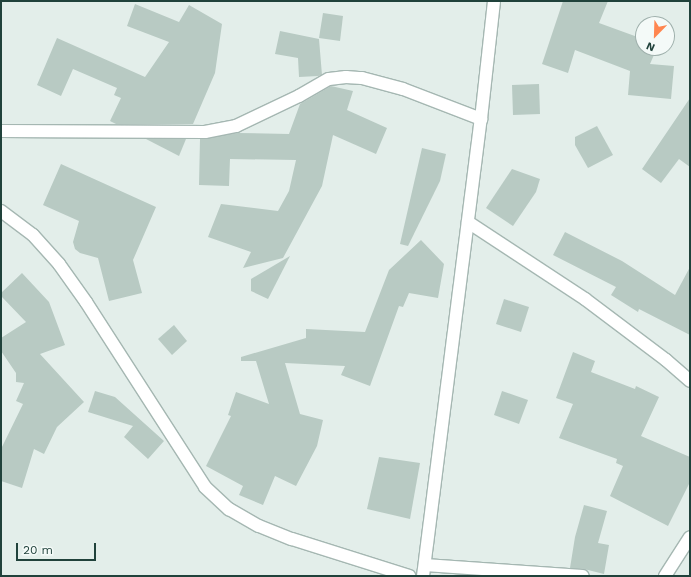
<!DOCTYPE html>
<html>
<head>
<meta charset="utf-8">
<style>
	body { margin:0 }
	#map { position:relative; width:691px; height:577px; overflow:hidden; background:#e3eeea; font-family:"Work Sans",sans-serif }
	div>[style] { position:absolute }
	.building>* { inset:0; background:#b8cac3 }
	.roads { filter:drop-shadow(1px 0 #a5b7b2) drop-shadow(-1px 0 #a5b7b2) drop-shadow(0 1px #a5b7b2) drop-shadow(0 -1px #a5b7b2) }
	.street>* { height:12px; margin:-6px; padding:0 6px; transform-origin:6px; border-radius:6px; background:#fff }
	span { translate:-50% -50%; white-space:nowrap; text-align:center; line-height:1.15; -webkit-text-stroke:3px #f4faf8; paint-order:stroke }
	.frame { position:absolute; inset:0; border:2px solid #20423b; pointer-events:none }
	.north { position:absolute; left:635px; top:16px; width:40px; height:40px; box-sizing:border-box; background:#f4faf8; border:1px solid #9fb0ac; border-radius:50%; rotate:203deg; font-size:11px; font-weight:700; line-height:16px; text-align:center; color:#20423b }
	.north::after { content:''; display:block; margin:auto; width:14px; height:18px; background:#ff8650; clip-path:polygon(50% 0,100% 100%,50% 72%,0 100%) }
	.scale { position:absolute; left:16px; top:543px; width:80px; height:18px; box-sizing:border-box; border:2px solid #20423b; border-top:0; padding-left:5px; font-size:12px; line-height:14px; white-space:nowrap; color:#20423b; -webkit-text-stroke:3px #f4faf8; paint-order:stroke }
</style>
</head>
<body>
<div id="map">
	<div class="building">
		<div style="clip-path:polygon(563px 1px,608px 1px,599px 23px,643px 39px,643px 48px,657px 48px,650px 64px,674px 66px,671px 99px,628px 95px,630px 71px,575px 50px,568px 73px,542px 64px)"></div>
		<div style="clip-path:polygon(135px 4px,179px 22px,189px 5px,222px 24px,215px 73px,193px 124px,116px 124px,110px 121px,121px 98px,114px 95px,117px 88px,73px 69px,61px 96px,37px 85px,57px 38px,145px 77px,169px 42px,127px 26px)"></div>
		<div style="clip-path:polygon(323px 13px,343px 16px,340px 41px,319px 38px)"></div>
		<div style="clip-path:polygon(280px 31px,319px 39px,322px 75px,318px 76px,299px 77px,298px 58px,275px 54px)"></div>
		<div style="clip-path:polygon(539px 84px,540px 114px,513px 115px,512px 85px)"></div>
		<div style="clip-path:polygon(331px 86px,353px 91px,347px 110px,387px 128px,376px 154px,333px 135px,322px 186px,283px 258px,243px 268px,251px 252px,208px 237px,221px 204px,278px 211px,289px 191px,296px 160px,230px 159px,229px 186px,199px 185px,200px 139px,237px 133px,289px 134px,300px 104px)"></div>
		<div style="clip-path:polygon(690px 98px,690px 167px,679px 159px,661px 183px,642px 169px)"></div>
		<div style="clip-path:polygon(597px 126px,613px 155px,588px 168px,575px 145px,575px 137px)"></div>
		<div style="clip-path:polygon(146px 139px,186px 139px,179px 156px)"></div>
		<div style="clip-path:polygon(422px 148px,446px 154px,440px 181px,408px 246px,400px 244px)"></div>
		<div style="clip-path:polygon(61px 164px,156px 207px,133px 260px,142px 293px,109px 301px,98px 258px,80px 253px,75px 249px,73px 242px,79px 221px,43px 205px)"></div>
		<div style="clip-path:polygon(512px 169px,540px 179px,536px 192px,513px 226px,486px 208px)"></div>
		<div style="clip-path:polygon(565px 232px,622px 261px,675px 295px,690px 267px,690px 335px,639px 309px,638px 312px,611px 295px,616px 287px,553px 255px)"></div>
		<div style="clip-path:polygon(421px 240px,444px 264px,438px 298px,409px 293px,403px 307px,399px 306px,370px 386px,341px 375px,345px 366px,285px 363px,300px 414px,323px 420px,317px 446px,296px 486px,275px 476px,263px 505px,239px 495px,243px 486px,206px 466px,231px 416px,228px 415px,236px 392px,269px 404px,256px 361px,241px 361px,241px 357px,306px 338px,306px 329px,365px 332px,389px 270px)"></div>
		<div style="clip-path:polygon(290px 256px,268px 299px,251px 291px,251px 279px)"></div>
		<div style="clip-path:polygon(22px 273px,49px 302px,65px 345px,40px 354px,84px 402px,57px 427px,44px 454px,34px 449px,22px 488px,1px 481px,1px 449px,23px 404px,16px 401px,24px 383px,16px 382px,16px 373px,1px 351px,1px 338px,26px 322px,1px 296px,1px 293px)"></div>
		<div style="clip-path:polygon(504px 299px,529px 307px,521px 332px,496px 324px)"></div>
		<div style="clip-path:polygon(174px 325px,187px 341px,172px 355px,158px 339px)"></div>
		<div style="clip-path:polygon(573px 352px,595px 361px,591px 372px,635px 389px,636px 386px,659px 397px,641px 436px,690px 457px,690px 482px,668px 526px,610px 496px,623px 466px,616px 463px,617px 459px,559px 438px,573px 404px,556px 398px)"></div>
		<div style="clip-path:polygon(95px 391px,115px 397px,164px 441px,148px 459px,124px 437px,133px 426px,88px 412px)"></div>
		<div style="clip-path:polygon(502px 391px,528px 400px,519px 424px,494px 415px)"></div>
		<div style="clip-path:polygon(379px 457px,420px 463px,410px 519px,367px 509px)"></div>
		<div style="clip-path:polygon(584px 505px,607px 511px,598px 543px,609px 545px,604px 574px,584px 569px,570px 568px,575px 537px)"></div>
	</div>
	<div class="roads">
		<div class="street">
			<div style="left:1px;top:131px;width:204px;rotate:0.3deg"></div>
			<div style="left:205px;top:132px;width:32px;rotate:-11deg"></div>
			<div style="left:236px;top:126px;width:70px;rotate:-25.5deg"></div>
			<div style="left:299px;top:96px;width:34px;rotate:-30deg"></div>
			<div style="left:329px;top:79px;width:17px;rotate:-7deg"></div>
			<div style="left:346px;top:77px;width:16px;rotate:4deg"></div>
			<div style="left:362px;top:78px;width:42px;rotate:15deg"></div>
			<div style="left:403px;top:89px;width:84px;rotate:21deg"></div>
			<div style="left:1px;top:211px;width:40px;rotate:37deg"></div>
			<div style="left:33px;top:235px;width:39px;rotate:48deg"></div>
			<div style="left:59px;top:264px;width:47px;rotate:54.6deg"></div>
			<div style="left:86px;top:302px;width:220px;rotate:57.2deg"></div>
			<div style="left:205px;top:487px;width:33px;rotate:43deg"></div>
			<div style="left:229px;top:509px;width:34px;rotate:30deg"></div>
			<div style="left:259px;top:526px;width:35px;rotate:22deg"></div>
			<div style="left:292px;top:539px;width:123px;rotate:17.5deg"></div>
			<div style="left:468px;top:222px;width:140px;rotate:33.3deg"></div>
			<div style="left:585px;top:299px;width:101px;rotate:37deg"></div>
			<div style="left:666px;top:360px;width:32px;rotate:41deg"></div>
			<div style="left:425px;top:565px;width:158px;rotate:4deg"></div>
			<div style="left:423px;top:576px;width:461px;rotate:-82.8deg"></div>
			<div style="left:481px;top:119px;width:119px;rotate:-83.7deg"></div>
			<div style="left:665px;top:576px;width:46px;rotate:-57.3deg"></div>
		</div>
	</div>
	<div class="frame"></div>
	<div class="north">N</div>
	<div class="scale">20 m</div>
</div>
</body>
</html>
